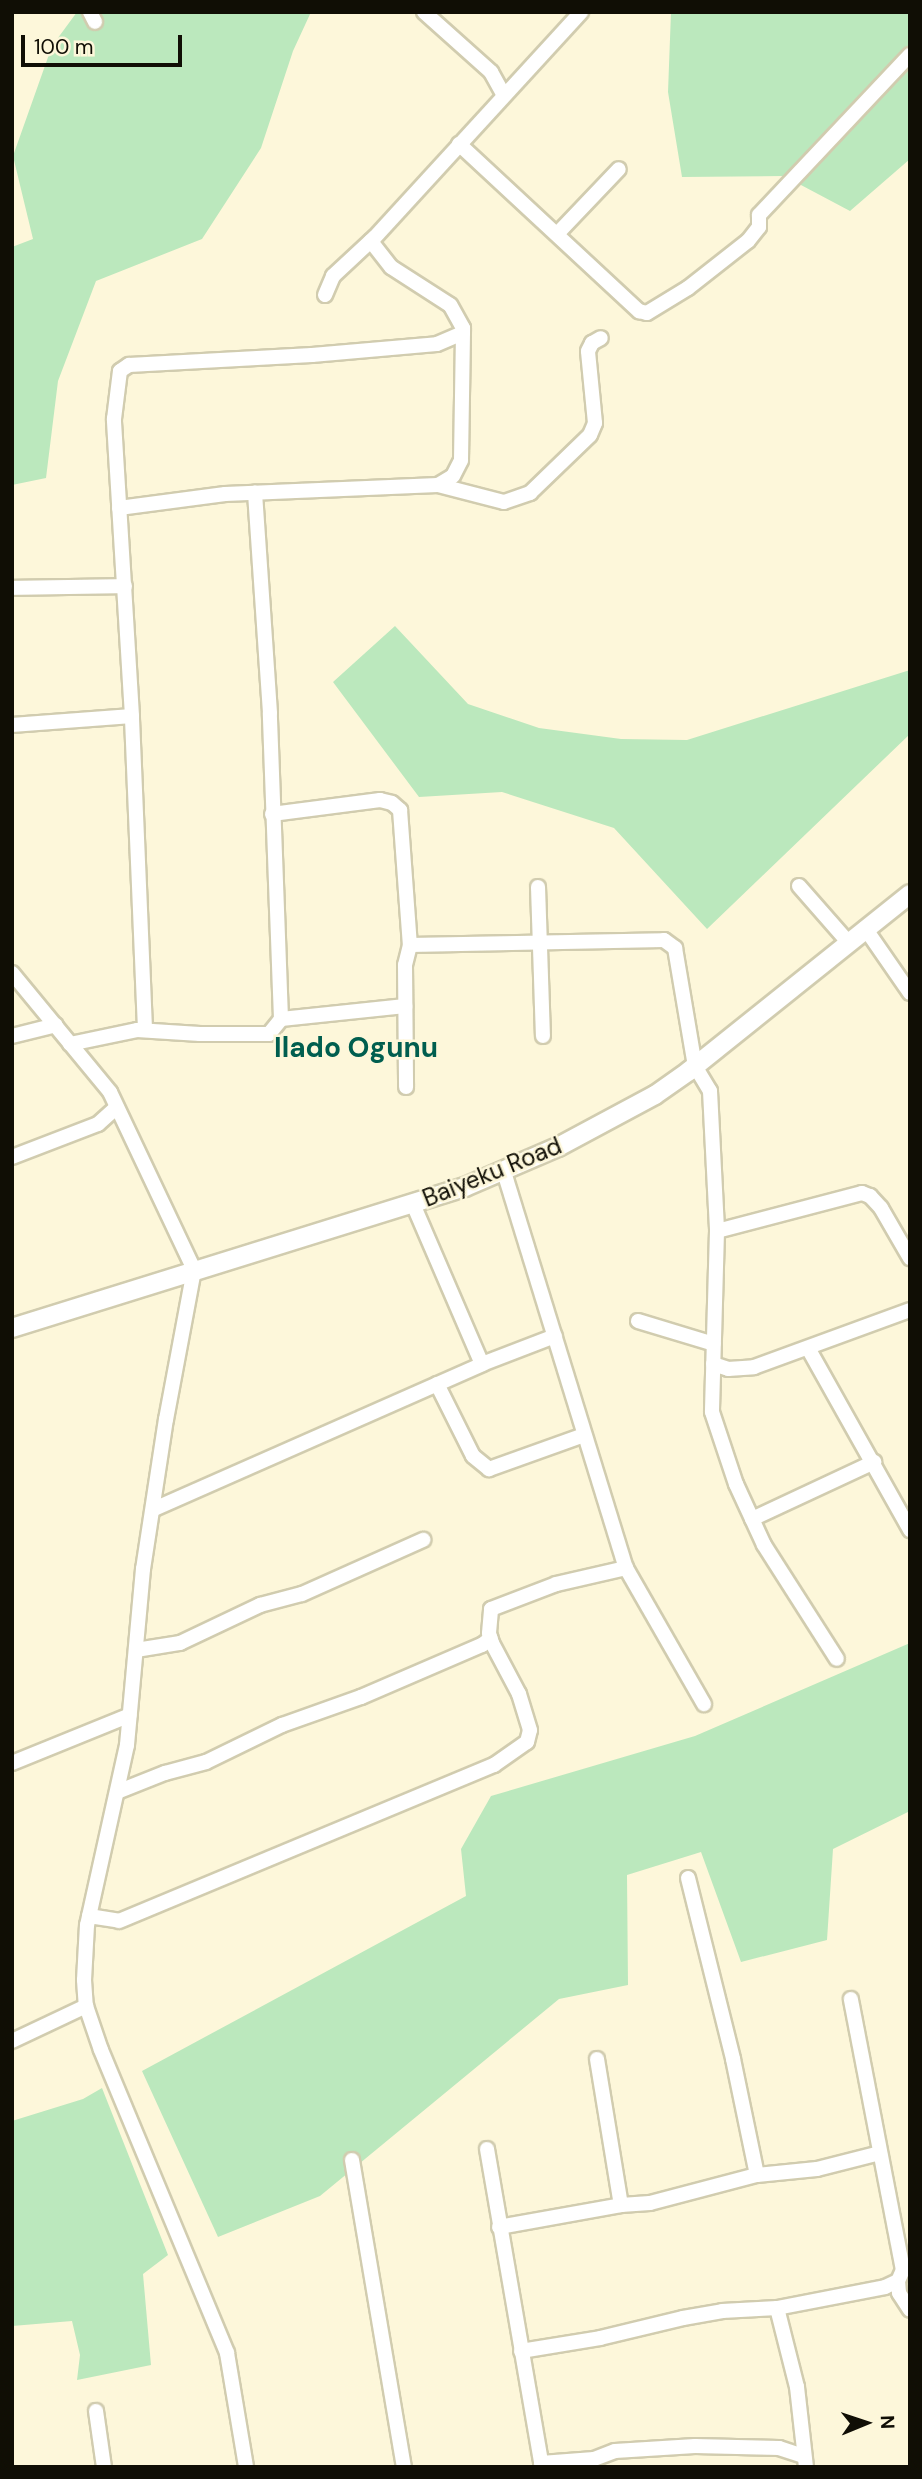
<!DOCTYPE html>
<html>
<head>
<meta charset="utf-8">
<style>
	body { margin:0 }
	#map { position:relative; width:922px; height:2479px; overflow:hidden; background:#fdf7da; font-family:"DM Sans",sans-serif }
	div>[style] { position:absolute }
	.green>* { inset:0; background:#bbe8bd }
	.roads { filter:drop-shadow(2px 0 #d1ccaf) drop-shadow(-2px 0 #d1ccaf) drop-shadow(0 2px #d1ccaf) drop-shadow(0 -2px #d1ccaf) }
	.minor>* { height:14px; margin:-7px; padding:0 7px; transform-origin:7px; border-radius:7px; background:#fff }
	.major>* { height:18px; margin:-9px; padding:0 9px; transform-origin:9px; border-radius:9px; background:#fff }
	span { translate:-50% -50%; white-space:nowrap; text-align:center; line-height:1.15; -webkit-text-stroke:5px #fdf7da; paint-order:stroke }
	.street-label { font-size:24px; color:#100e05 }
	.quarter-label { font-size:28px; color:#005e4f; font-weight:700 }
	.frame { position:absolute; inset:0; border:14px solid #100e05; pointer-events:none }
	.north { position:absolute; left:831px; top:2388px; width:70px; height:70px; -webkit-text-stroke:5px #fdf7da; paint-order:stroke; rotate:88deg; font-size:19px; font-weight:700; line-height:28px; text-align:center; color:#100e05 }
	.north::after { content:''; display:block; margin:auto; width:24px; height:32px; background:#100e05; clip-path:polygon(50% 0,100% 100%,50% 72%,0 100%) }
	.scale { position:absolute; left:21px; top:35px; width:161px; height:32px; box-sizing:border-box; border:4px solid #100e05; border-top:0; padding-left:9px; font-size:21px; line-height:24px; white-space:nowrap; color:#100e05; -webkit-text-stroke:5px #fdf7da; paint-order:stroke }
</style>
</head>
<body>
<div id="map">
	<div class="green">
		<div style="clip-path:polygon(77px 12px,311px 12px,293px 51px,261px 148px,202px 239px,96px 281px,58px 381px,46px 478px,12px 485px,12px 247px,33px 239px,13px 156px,52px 46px)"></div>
		<div style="clip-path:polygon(671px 12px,910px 12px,910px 159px,850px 211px,784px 176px,682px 177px,668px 92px)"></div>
		<div style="clip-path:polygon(395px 626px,468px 704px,539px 728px,621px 739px,687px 740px,910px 670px,910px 734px,707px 929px,614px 828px,502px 792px,419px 797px,333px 682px)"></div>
		<div style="clip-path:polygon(910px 1643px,910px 1811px,833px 1849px,827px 1940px,741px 1962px,701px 1852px,627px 1875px,628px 1985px,559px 1999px,320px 2196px,218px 2237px,142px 2071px,466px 1896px,461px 1849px,491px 1796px,695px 1736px)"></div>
		<div style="clip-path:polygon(102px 2088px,168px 2255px,143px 2274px,151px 2365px,77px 2380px,80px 2355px,72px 2321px,12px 2326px,12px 2121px,83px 2099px)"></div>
	</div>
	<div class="roads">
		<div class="minor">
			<div style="left:90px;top:12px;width:11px;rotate:63deg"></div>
			<div style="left:424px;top:12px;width:90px;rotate:41.8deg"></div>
			<div style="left:491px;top:72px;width:26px;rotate:61deg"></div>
			<div style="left:459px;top:144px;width:246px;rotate:42.9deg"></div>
			<div style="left:639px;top:311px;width:8px;rotate:14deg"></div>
			<div style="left:647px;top:313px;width:48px;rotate:-31.4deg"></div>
			<div style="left:688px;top:288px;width:76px;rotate:-38.1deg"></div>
			<div style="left:748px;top:241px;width:18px;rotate:-52deg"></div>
			<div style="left:759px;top:227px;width:12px;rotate:-90deg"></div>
			<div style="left:759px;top:215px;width:220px;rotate:-46.7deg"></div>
			<div style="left:558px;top:233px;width:88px;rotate:-46.4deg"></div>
			<div style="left:325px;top:295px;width:21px;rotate:-67deg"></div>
			<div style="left:333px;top:276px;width:57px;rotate:-42.9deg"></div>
			<div style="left:375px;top:237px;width:305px;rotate:-47.5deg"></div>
			<div style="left:438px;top:485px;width:68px;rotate:14.4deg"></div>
			<div style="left:504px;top:502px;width:28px;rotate:-19deg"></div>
			<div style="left:530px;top:493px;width:83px;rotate:-44deg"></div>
			<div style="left:590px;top:435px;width:13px;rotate:-67deg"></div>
			<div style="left:595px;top:423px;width:72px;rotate:-95.6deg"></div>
			<div style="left:588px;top:351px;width:9px;rotate:-63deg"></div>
			<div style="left:592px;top:343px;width:10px;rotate:-29deg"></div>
			<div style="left:119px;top:508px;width:107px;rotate:-7.5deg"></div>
			<div style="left:225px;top:494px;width:213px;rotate:-2.4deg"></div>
			<div style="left:438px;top:485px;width:17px;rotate:-31deg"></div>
			<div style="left:453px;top:476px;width:18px;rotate:-63deg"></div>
			<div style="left:461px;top:460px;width:132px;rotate:-89.1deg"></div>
			<div style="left:463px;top:328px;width:26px;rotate:-119deg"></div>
			<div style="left:450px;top:305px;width:70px;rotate:-147.2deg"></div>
			<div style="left:391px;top:267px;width:33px;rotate:-128deg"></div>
			<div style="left:12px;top:588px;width:113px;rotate:-1deg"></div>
			<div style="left:12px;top:725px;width:120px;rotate:-4.3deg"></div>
			<div style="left:272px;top:814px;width:109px;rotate:-7.4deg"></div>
			<div style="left:380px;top:800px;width:12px;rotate:14deg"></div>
			<div style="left:392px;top:803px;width:11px;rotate:41deg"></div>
			<div style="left:400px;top:810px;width:135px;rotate:85.8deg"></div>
			<div style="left:410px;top:945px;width:21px;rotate:104deg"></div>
			<div style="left:405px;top:965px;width:122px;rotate:89.5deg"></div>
			<div style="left:799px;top:886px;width:74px;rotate:48.8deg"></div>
			<div style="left:538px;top:887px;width:149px;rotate:88.1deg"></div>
			<div style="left:865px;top:928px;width:79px;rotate:55.3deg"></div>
			<div style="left:410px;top:945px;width:254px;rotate:-1.1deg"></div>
			<div style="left:664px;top:940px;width:14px;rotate:36deg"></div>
			<div style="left:675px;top:948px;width:120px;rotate:80.4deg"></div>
			<div style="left:695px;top:1066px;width:29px;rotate:59deg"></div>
			<div style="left:710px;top:1091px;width:140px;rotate:87.1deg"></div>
			<div style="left:717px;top:1231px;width:181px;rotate:91.6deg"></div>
			<div style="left:712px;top:1412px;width:76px;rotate:71.6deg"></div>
			<div style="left:736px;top:1484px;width:67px;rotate:65.3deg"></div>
			<div style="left:764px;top:1545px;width:135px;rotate:57.4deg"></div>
			<div style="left:12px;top:973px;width:154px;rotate:50.5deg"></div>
			<div style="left:110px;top:1092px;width:197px;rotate:64.7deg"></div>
			<div style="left:194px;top:1270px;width:152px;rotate:100.6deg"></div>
			<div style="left:166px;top:1419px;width:152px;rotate:98.7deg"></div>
			<div style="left:143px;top:1569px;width:177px;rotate:95.2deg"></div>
			<div style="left:127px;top:1745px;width:184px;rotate:102.5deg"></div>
			<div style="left:87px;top:1925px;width:55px;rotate:93.1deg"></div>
			<div style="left:84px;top:1980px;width:26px;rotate:86deg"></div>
			<div style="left:86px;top:2006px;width:46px;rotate:71.2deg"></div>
			<div style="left:101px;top:2050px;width:328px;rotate:67.4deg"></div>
			<div style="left:227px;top:2353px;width:116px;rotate:80.5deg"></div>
			<div style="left:281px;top:1019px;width:125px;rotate:-6deg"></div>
			<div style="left:145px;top:1029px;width:313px;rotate:-92.4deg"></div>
			<div style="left:132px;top:716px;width:298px;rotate:-93.5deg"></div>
			<div style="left:114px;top:419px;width:48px;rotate:-82.9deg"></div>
			<div style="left:120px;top:371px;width:11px;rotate:-34deg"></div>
			<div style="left:129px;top:365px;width:183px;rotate:-3.1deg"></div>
			<div style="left:312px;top:355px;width:125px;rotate:-5deg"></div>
			<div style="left:437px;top:344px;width:28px;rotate:-23deg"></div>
			<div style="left:12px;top:1036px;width:45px;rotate:-14deg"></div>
			<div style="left:70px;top:1044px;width:68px;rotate:-11.8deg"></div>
			<div style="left:137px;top:1030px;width:63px;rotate:3.6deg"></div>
			<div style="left:200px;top:1034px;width:69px"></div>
			<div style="left:269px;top:1034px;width:19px;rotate:-51deg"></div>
			<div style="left:281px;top:1019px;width:306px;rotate:-92.1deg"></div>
			<div style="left:270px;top:713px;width:221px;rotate:-93.9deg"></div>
			<div style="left:12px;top:1157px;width:92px;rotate:-21deg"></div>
			<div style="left:98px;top:1124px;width:25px;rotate:-42deg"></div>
			<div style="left:504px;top:1172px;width:414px;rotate:72.9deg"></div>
			<div style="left:626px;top:1568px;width:157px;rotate:60.2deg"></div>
			<div style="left:413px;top:1204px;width:174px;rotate:66.7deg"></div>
			<div style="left:717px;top:1231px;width:150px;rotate:-14.7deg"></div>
			<div style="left:862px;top:1193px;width:9px;rotate:21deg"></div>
			<div style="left:870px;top:1196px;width:16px;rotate:47deg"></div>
			<div style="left:881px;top:1208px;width:58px;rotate:59.9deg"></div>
			<div style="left:638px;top:1321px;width:79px;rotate:16.8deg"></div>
			<div style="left:808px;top:1348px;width:209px;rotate:60.7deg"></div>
			<div style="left:713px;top:1364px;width:16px;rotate:18deg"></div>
			<div style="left:728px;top:1369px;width:26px;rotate:-4deg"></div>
			<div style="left:754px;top:1367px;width:166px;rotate:-20.1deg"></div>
			<div style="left:437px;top:1384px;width:80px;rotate:63.4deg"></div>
			<div style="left:473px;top:1456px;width:21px;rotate:39deg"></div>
			<div style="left:489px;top:1469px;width:101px;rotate:-19.7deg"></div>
			<div style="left:154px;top:1509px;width:359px;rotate:-23.8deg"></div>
			<div style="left:482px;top:1364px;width:78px;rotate:-21deg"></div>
			<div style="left:752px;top:1519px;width:135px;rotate:-25deg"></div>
			<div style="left:136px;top:1650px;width:45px;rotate:-9deg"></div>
			<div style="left:180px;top:1643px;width:89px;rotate:-25.4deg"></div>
			<div style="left:260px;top:1605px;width:43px;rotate:-14.7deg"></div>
			<div style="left:302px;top:1594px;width:133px;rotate:-24.1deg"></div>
			<div style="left:12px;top:1763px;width:127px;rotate:-22.1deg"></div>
			<div style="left:117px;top:1792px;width:52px;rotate:-21.6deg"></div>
			<div style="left:165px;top:1773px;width:42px;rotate:-15deg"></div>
			<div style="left:206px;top:1762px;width:85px;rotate:-26deg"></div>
			<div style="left:282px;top:1725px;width:84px;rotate:-19.5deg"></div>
			<div style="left:361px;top:1697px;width:132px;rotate:-23.3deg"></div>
			<div style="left:482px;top:1645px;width:11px;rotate:-38deg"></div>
			<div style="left:688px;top:1878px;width:187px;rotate:76deg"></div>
			<div style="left:733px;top:2059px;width:118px;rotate:78.3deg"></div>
			<div style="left:89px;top:1916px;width:30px;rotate:9deg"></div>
			<div style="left:119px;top:1921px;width:406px;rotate:-22.6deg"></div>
			<div style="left:494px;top:1765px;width:40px;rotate:-34.9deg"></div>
			<div style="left:527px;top:1742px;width:12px;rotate:-76deg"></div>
			<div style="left:530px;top:1730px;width:38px;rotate:-107deg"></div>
			<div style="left:519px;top:1694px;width:58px;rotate:-117.9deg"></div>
			<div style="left:492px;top:1643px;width:10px;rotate:-107deg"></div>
			<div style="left:489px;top:1633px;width:24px;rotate:-85deg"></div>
			<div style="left:491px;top:1609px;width:70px;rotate:-21deg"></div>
			<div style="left:556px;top:1584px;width:72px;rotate:-12.9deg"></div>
			<div style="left:12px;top:2041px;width:82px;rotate:-25.3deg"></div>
			<div style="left:597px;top:2059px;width:148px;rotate:80.7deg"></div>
			<div style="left:487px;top:2149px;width:323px;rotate:80.2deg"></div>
			<div style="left:352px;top:2160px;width:311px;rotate:80.4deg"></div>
			<div style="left:499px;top:2227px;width:124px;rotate:-10.2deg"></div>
			<div style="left:621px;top:2205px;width:29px;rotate:-4deg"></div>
			<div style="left:650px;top:2203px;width:111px;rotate:-14.7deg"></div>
			<div style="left:757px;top:2175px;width:60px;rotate:-5.7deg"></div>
			<div style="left:817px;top:2169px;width:65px;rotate:-14.3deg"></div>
			<div style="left:898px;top:2281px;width:12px;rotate:85deg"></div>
			<div style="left:899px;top:2293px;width:20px;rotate:57deg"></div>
			<div style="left:777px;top:2308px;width:81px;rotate:75.8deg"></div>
			<div style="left:797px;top:2387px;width:81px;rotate:83.6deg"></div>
			<div style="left:521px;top:2351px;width:80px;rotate:-9.3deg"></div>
			<div style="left:600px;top:2338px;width:85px;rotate:-13.5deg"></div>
			<div style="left:683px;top:2318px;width:40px;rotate:-10deg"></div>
			<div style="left:722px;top:2311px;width:55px;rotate:-3.1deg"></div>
			<div style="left:777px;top:2308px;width:110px;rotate:-11deg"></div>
			<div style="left:885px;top:2287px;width:14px;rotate:-25deg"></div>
			<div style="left:898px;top:2281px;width:12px;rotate:-66deg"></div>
			<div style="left:903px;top:2270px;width:276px;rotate:-100.9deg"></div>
			<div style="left:96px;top:2411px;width:57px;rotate:81.9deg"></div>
			<div style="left:541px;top:2463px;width:53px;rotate:-4.3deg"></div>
			<div style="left:594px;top:2459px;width:22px;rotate:-21deg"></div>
			<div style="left:615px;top:2451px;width:80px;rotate:-3.6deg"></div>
			<div style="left:695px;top:2446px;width:84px;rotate:1.4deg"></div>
			<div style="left:779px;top:2448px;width:26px;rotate:18deg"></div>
		</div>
		<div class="major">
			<div style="left:12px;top:1328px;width:474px;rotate:-17.3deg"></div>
			<div style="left:465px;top:1187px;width:101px;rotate:-23.3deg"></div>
			<div style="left:558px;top:1147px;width:110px;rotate:-28.2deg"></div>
			<div style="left:655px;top:1095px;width:42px;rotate:-35.2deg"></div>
			<div style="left:689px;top:1071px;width:283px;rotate:-38.7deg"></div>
		</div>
	</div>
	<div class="street-label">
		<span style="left:492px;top:1172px;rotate:-22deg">Baiyeku Road</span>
	</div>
	<div class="quarter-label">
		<span style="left:356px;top:1048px">Ilado Ogunu</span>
	</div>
	<div class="frame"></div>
	<div class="north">N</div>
	<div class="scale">100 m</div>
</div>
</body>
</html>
